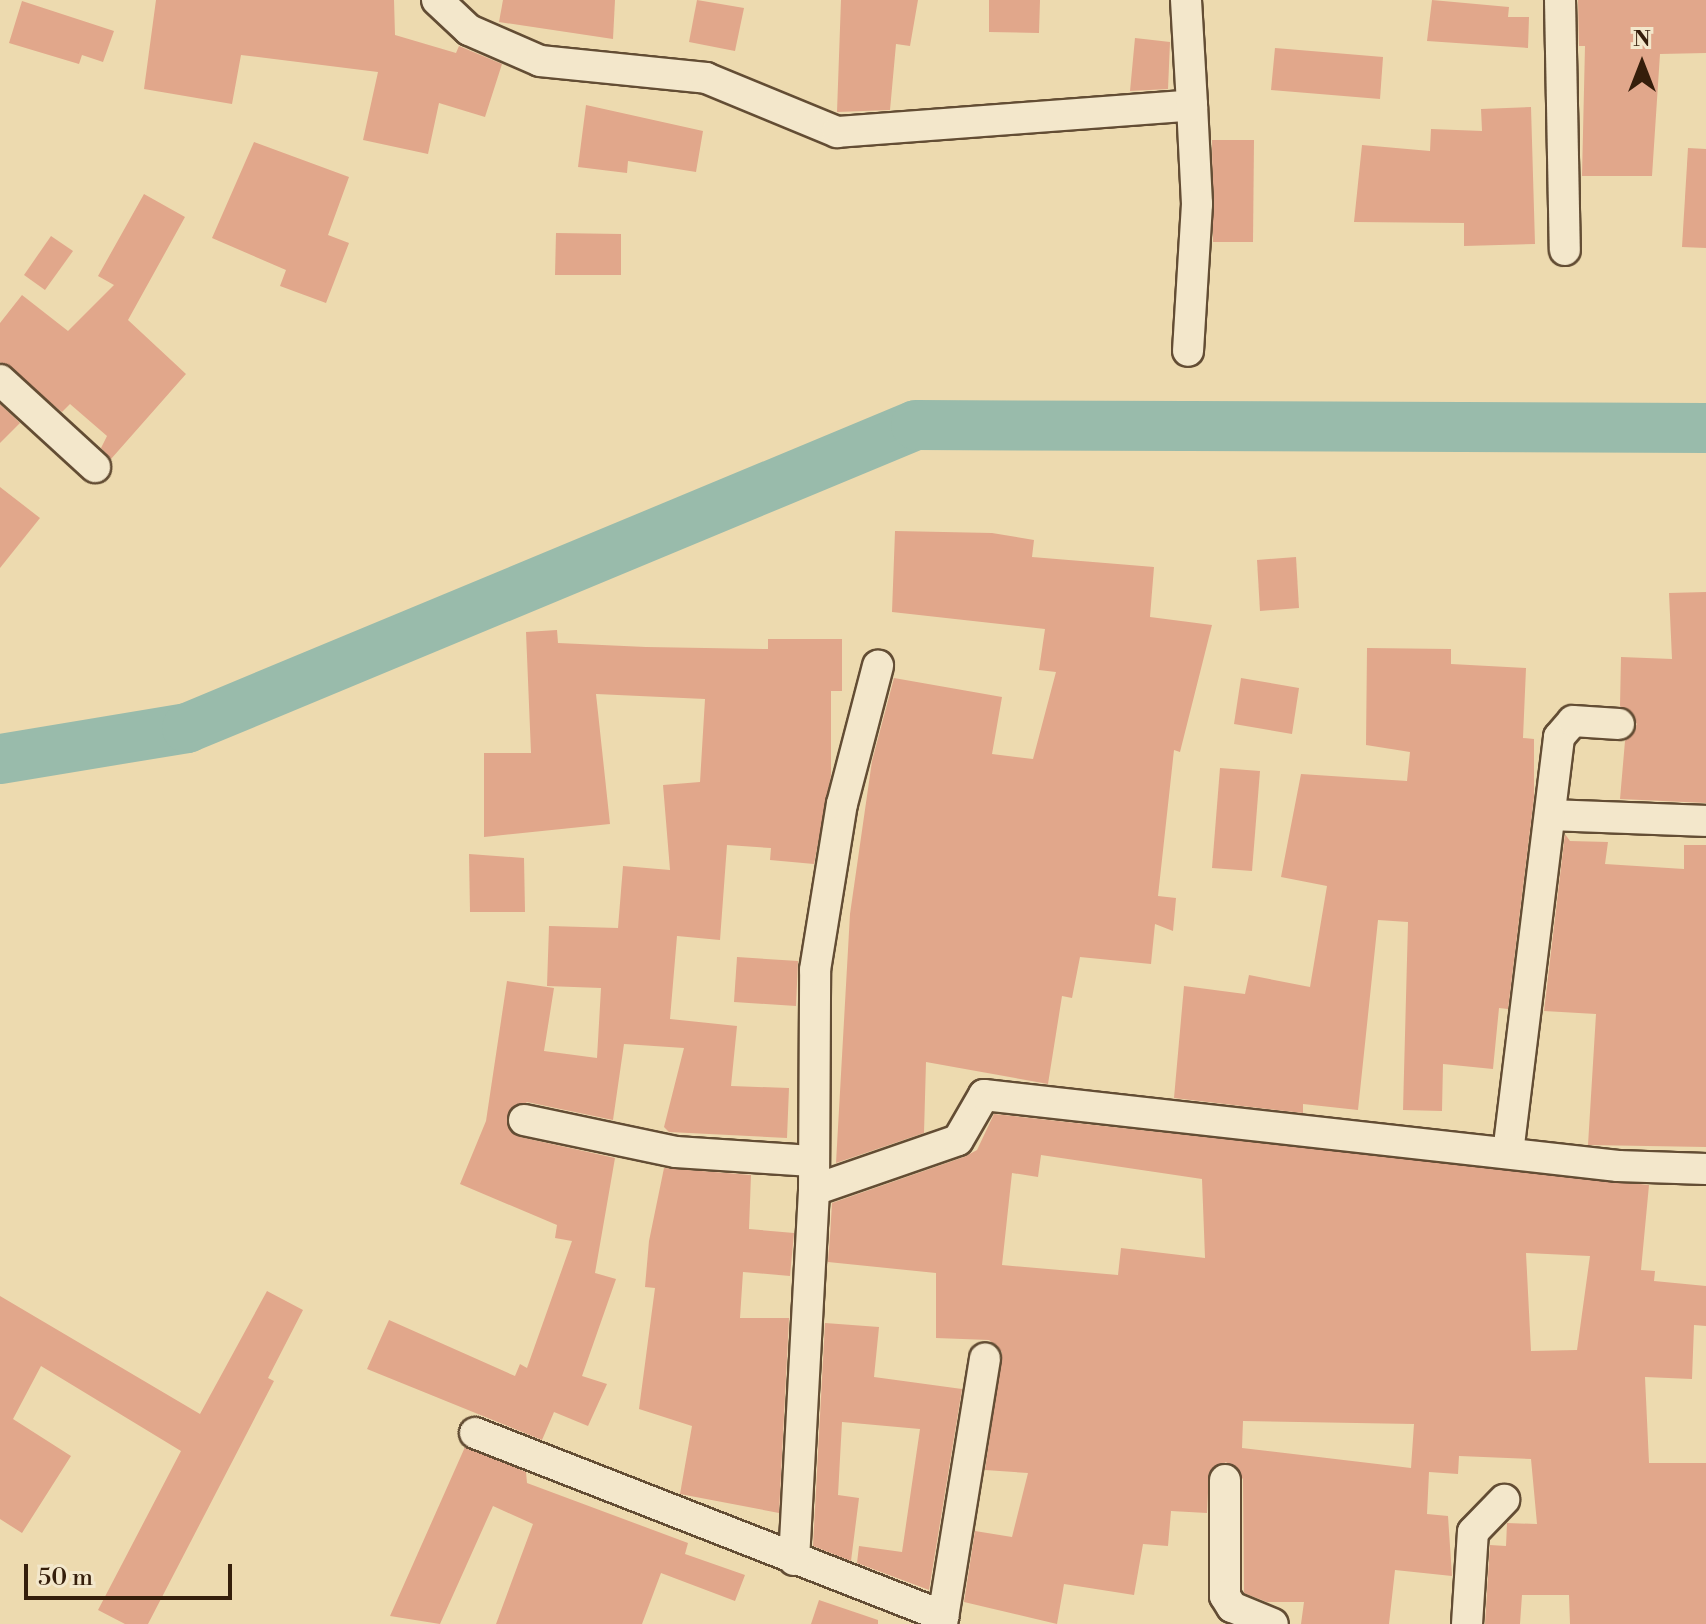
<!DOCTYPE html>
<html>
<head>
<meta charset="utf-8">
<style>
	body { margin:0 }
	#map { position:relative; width:1706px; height:1624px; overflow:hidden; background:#eddaaf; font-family:"Libre Bodoni",serif }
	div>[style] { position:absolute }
	.river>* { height:50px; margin:-25px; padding:0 25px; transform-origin:25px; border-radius:25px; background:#99bbab }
	.building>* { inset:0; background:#e1a78b }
	.roads { filter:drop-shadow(2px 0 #634d34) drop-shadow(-2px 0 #634d34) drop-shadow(0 2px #634d34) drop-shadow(0 -2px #634d34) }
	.minor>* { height:30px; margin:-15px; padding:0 15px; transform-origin:15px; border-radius:15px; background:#f3e7cb }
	span { translate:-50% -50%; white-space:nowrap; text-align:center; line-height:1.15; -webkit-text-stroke:8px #f3e7cb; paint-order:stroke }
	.north { position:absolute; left:1602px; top:24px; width:80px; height:80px; -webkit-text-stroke:6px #f3e7cb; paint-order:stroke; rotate:0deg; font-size:22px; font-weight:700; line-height:32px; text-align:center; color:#351e0b }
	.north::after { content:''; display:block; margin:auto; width:28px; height:36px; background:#351e0b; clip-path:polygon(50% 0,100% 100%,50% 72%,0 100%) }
	.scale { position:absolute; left:24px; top:1564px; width:208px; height:36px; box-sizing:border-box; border:4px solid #351e0b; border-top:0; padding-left:10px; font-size:24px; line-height:28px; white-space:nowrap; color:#351e0b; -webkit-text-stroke:6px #f3e7cb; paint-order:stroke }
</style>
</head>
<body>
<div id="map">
	<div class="river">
		<div style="left:0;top:759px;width:190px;rotate:-9.4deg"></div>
		<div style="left:187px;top:728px;width:789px;rotate:-22.57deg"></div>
		<div style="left:916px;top:425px;width:790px;rotate:0.22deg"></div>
	</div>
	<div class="building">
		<div style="clip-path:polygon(156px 0,394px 0,395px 35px,456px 53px,459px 46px,502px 64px,485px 117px,439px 103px,428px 154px,363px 140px,378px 72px,241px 55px,232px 104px,144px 89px)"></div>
		<div style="clip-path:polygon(503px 0,615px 0,613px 39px,499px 22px)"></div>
		<div style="clip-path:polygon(697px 0,744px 8px,735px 51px,689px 42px)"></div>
		<div style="clip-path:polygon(841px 0,918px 0,910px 46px,896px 44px,890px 110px,837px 112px)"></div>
		<div style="clip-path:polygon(989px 0,1040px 0,1039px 33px,989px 32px)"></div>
		<div style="clip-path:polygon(1432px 0,1509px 7px,1508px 17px,1529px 17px,1528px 48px,1427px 41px)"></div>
		<div style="clip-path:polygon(1578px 0,1706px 0,1706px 53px,1660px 54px,1652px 176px,1582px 176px,1585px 46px,1579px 46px)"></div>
		<div style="clip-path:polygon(22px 1px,114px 31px,103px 62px,82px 55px,79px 64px,9px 43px)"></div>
		<div style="clip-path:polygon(1135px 38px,1170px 42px,1168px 89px,1130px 91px)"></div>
		<div style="clip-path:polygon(1275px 48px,1383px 57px,1380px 99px,1271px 90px)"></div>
		<div style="clip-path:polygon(586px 105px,703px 131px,696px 172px,628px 161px,627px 173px,578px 167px)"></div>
		<div style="clip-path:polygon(1531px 107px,1535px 244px,1464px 246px,1464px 223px,1354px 222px,1362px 145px,1430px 151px,1431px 129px,1482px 131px,1481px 109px)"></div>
		<div style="clip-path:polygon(1212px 140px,1254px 140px,1253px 242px,1213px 242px)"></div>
		<div style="clip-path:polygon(254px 142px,349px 177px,328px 235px,349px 243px,326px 303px,280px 286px,286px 270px,212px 238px)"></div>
		<div style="clip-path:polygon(1688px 148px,1706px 149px,1706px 248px,1682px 247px)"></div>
		<div style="clip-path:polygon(144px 194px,185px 217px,128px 320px,186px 374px,111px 459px,101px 448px,107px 436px,70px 404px,62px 412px,0 362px,0 323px,22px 295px,68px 331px,114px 285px,98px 276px)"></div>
		<div style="clip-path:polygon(556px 233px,621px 234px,621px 275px,555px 275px)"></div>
		<div style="clip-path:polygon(51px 236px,73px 251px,45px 290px,24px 275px)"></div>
		<div style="clip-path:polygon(0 404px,20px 423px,0 443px)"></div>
		<div style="clip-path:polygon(0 487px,40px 518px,0 568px)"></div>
		<div style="clip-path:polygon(895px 531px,992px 533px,1034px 540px,1032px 557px,1154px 567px,1150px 617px,1212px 625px,1180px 752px,1174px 750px,1158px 896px,1176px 898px,1173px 931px,1155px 924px,1151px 964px,1080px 957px,1072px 998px,1062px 996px,1048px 1084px,926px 1062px,924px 1133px,836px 1163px,850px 914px,872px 761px,894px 678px,1002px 697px,992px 754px,1033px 759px,1056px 672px,1039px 670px,1045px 629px,892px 612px)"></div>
		<div style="clip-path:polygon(1296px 557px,1299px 608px,1260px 611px,1257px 560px)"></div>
		<div style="clip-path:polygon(1706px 592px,1706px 803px,1620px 799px,1625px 741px,1637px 724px,1620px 706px,1621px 657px,1672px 659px,1669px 593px)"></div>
		<div style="clip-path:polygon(557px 630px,558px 643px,646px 647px,768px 649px,768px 639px,842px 639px,842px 691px,831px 691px,831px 775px,814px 864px,770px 860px,771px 848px,727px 845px,720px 940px,677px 936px,670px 1019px,737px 1026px,731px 1086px,789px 1088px,787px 1138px,669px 1132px,664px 1127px,684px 1048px,624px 1044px,613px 1120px,527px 1102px,507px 1116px,520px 1137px,615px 1158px,595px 1273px,616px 1279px,582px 1376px,607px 1384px,588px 1426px,554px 1412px,542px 1440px,367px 1369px,389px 1320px,515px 1376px,520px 1364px,527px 1368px,572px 1241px,555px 1238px,557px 1225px,460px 1184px,486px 1121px,507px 981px,554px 988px,544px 1051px,597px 1058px,601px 988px,547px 986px,549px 926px,618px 928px,623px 866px,670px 870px,663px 785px,700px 782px,705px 699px,596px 694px,610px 824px,484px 837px,484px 753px,531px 753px,526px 632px)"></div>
		<div style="clip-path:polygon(1367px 648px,1451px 649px,1451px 664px,1526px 668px,1523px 738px,1534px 739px,1534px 797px,1508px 1009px,1499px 1008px,1493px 1069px,1443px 1064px,1442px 1111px,1403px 1110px,1408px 922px,1378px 920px,1358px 1110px,1303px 1104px,1303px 1113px,1174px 1098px,1184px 986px,1245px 994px,1249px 975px,1310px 987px,1327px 886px,1281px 877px,1301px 774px,1407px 781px,1410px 752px,1366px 745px)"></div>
		<div style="clip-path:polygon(1241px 678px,1299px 688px,1292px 734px,1234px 724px)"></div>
		<div style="clip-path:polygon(1220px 768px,1260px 771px,1252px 871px,1212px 868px)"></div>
		<div style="clip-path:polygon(1565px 834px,1570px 841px,1608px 842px,1605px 864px,1684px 869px,1684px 845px,1706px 845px,1706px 1147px,1588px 1145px,1596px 1014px,1544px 1011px)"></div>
		<div style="clip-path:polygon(469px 854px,524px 858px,525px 912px,470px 912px)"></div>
		<div style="clip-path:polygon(737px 957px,798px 961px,796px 1006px,734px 1002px)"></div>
		<div style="clip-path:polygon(evenodd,994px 1114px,1649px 1185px,1641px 1270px,1655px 1271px,1654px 1281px,1706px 1286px,1706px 1326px,1694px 1325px,1692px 1379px,1645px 1377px,1649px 1463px,1706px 1463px,1706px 1624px,1570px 1624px,1569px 1595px,1522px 1595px,1520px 1624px,1485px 1624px,1490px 1545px,1506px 1546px,1507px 1523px,1537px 1524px,1531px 1459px,1459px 1456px,1458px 1474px,1429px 1472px,1427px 1514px,1448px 1516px,1452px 1576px,1395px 1570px,1389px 1624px,1301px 1624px,1304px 1602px,1267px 1602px,1244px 1593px,1243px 1479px,1226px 1462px,1209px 1472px,1207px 1513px,1171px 1511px,1168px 1546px,1143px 1544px,1134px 1595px,1064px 1584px,1057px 1624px,964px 1602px,975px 1531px,1012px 1537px,1028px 1473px,985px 1470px,1002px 1352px,989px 1340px,936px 1338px,936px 1273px,828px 1262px,830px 1236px,832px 1203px,964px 1157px,977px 1150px,994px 1114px,1041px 1155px,1202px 1179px,1205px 1258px,1121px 1248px,1118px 1275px,1002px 1265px,1012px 1173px,1038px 1177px,1041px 1155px,994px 1114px,1526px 1253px,1590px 1256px,1577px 1350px,1531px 1351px,1526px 1253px,994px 1114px,1243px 1421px,1414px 1424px,1411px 1468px,1242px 1448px,1243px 1421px)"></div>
		<div style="clip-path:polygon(664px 1168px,751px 1175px,749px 1229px,794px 1233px,790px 1276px,743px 1272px,740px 1318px,789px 1318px,779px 1513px,680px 1494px,692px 1426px,639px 1409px,655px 1288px,645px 1287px,649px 1241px)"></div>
		<div style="clip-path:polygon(267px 1291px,303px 1310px,268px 1378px,274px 1381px,148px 1624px,125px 1624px,98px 1610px,181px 1451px,41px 1366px,13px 1419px,71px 1456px,22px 1533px,0 1519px,0 1296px,200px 1414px)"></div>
		<div style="clip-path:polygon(825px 1323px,879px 1327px,874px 1377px,962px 1389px,929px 1590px,857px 1563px,859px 1546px,902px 1552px,920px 1429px,842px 1422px,838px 1495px,859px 1498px,851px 1561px,813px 1546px)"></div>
		<div style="clip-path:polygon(465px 1447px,526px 1472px,527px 1483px,688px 1543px,685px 1554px,745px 1575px,735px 1601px,661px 1573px,642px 1624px,496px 1624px,533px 1524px,493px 1506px,440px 1624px,390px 1616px)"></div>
		<div style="clip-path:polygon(819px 1600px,878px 1620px,878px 1624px,811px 1624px)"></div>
	</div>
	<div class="roads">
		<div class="minor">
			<div style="left:437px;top:0;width:44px;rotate:43.2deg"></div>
			<div style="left:469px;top:30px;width:77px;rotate:23.6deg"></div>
			<div style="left:540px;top:61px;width:167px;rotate:5.8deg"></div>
			<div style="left:706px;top:78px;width:142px;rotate:22.4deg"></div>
			<div style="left:837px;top:132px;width:356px;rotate:-4.3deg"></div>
			<div style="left:1192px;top:105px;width:99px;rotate:87.1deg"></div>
			<div style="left:1197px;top:204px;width:147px;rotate:93.5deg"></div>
			<div style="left:1186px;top:0;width:105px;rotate:86.7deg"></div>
			<div style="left:1560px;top:0;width:250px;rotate:88.9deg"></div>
			<div style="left:0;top:380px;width:129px;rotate:42.5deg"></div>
			<div style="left:1551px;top:815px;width:155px;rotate:2.2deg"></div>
			<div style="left:524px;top:1120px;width:155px;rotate:11.9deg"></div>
			<div style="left:676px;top:1152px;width:136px;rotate:3.8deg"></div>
			<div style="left:1508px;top:1153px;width:419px;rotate:-83deg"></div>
			<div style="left:1559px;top:737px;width:21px;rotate:-49deg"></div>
			<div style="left:1573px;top:721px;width:46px;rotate:3.7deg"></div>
			<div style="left:814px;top:1190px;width:152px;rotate:-19.1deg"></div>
			<div style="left:958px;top:1140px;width:52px;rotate:-60deg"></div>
			<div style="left:984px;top:1095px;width:638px;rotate:6.39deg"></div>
			<div style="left:1618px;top:1166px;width:88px;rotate:2deg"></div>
			<div style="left:475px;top:1433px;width:503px;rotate:21.36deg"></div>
			<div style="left:1225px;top:1480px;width:116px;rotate:90deg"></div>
			<div style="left:1225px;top:1596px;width:13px;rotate:58deg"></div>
			<div style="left:1232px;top:1607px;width:44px;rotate:22.5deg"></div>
			<div style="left:794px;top:1560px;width:371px;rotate:-86.9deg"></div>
			<div style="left:814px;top:1190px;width:220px;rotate:-89.7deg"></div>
			<div style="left:815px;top:970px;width:168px;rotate:-80.8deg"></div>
			<div style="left:842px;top:804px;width:143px;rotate:-75.4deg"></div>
			<div style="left:942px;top:1624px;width:269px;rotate:-80.8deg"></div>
			<div style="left:1467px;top:1624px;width:92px;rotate:-86.3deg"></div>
			<div style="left:1473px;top:1532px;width:45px;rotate:-45.9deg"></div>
		</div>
	</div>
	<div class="north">N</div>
	<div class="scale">50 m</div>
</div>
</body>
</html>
